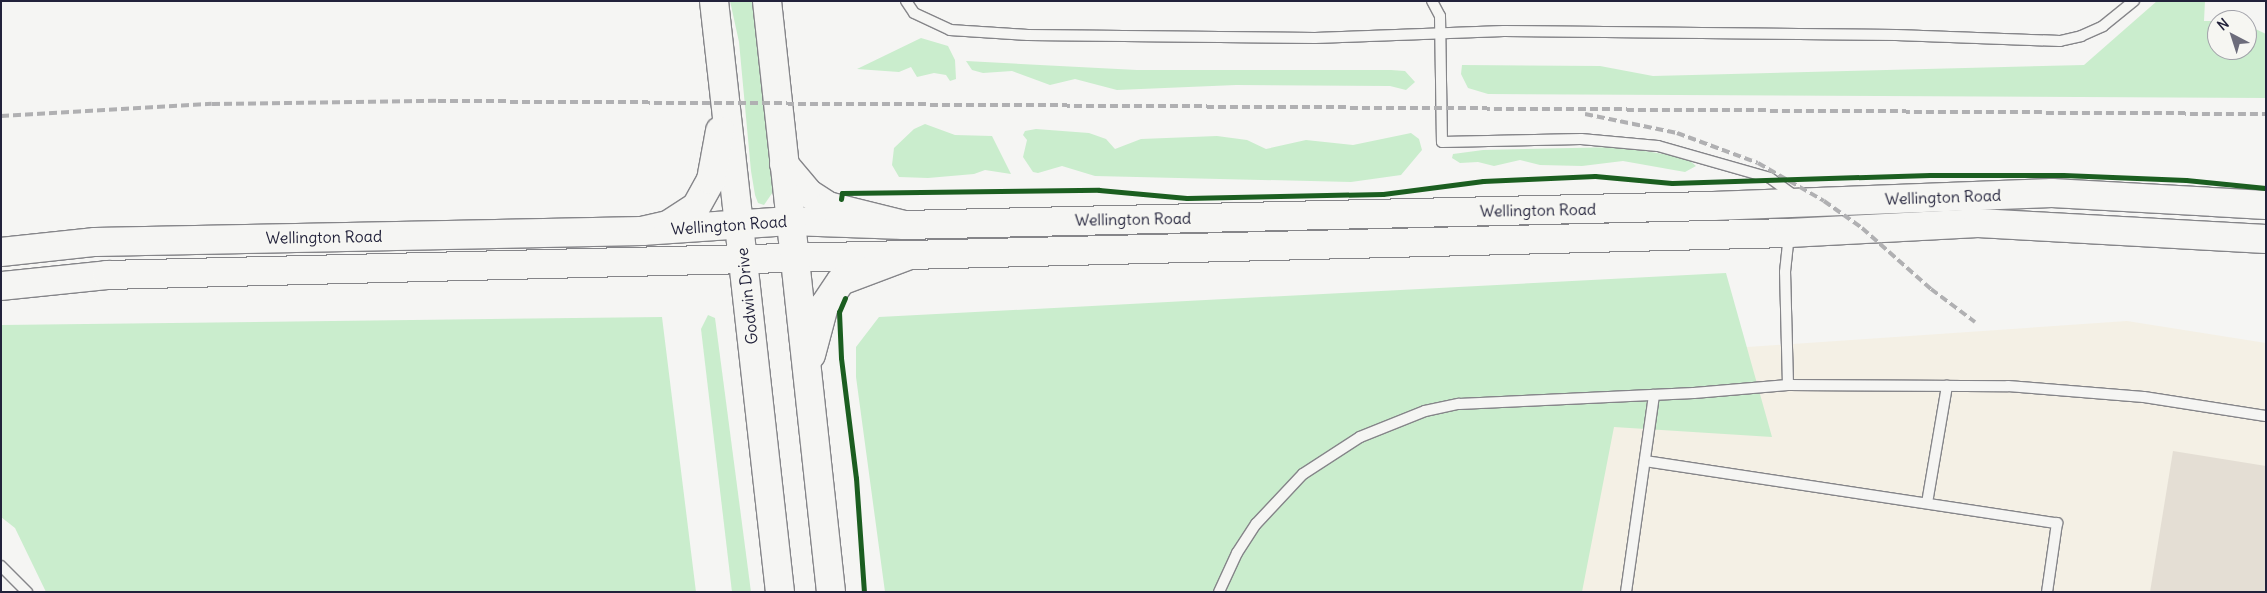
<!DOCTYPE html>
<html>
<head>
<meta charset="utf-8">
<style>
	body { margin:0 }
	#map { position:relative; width:2267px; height:593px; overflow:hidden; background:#f5f5f3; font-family:Delius,sans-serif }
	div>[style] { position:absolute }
	.built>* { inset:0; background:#f4f0e5 }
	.green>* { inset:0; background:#caedcd }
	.building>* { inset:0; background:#e4ded4 }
	.roads { filter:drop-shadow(1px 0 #858589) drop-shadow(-1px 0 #858589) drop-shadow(0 1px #858589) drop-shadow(0 -1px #858589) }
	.lane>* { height:10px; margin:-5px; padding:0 5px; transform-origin:5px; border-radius:5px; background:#f5f5f3 }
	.secondary>* { height:28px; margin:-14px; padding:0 14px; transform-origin:14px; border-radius:14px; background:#f5f5f3 }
	.primary>* { height:28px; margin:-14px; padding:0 14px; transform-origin:14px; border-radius:14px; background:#f5f5f3 }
	.rail>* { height:4px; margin-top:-2px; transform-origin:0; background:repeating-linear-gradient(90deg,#b0b0b2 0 8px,transparent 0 12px) }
	.cycleway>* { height:5px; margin:-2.5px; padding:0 2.5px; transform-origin:2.5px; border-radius:2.5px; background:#1b5e20 }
	span { translate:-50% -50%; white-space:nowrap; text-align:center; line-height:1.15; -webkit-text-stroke:4.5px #f6f6f2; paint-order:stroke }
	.street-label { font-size:16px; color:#22223b }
	.frame { position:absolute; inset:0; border:2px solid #22223b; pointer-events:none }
	.north { position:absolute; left:2207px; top:10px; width:50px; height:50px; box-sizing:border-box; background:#f6f6f2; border:1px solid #a1a1a9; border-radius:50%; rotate:320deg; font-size:14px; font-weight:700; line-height:20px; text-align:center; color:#22223b }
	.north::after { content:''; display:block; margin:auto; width:18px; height:22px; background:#6c6c7b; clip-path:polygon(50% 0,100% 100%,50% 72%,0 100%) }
</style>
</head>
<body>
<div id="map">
	<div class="built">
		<div style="clip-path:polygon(2127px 321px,2266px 343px,2266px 592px,1189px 592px,1573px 359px)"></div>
	</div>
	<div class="green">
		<div style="clip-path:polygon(730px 1px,757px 1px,777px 186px,764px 205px,758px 203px,755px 195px,751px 171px,739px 42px)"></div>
		<div style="clip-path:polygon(2157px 1px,2205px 1px,2204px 21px,2217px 21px,2217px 50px,2247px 50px,2247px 25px,2266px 34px,2266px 98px,1488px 94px,1468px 88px,1461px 74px,1462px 65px,1600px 66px,1653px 76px,2084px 65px)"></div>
		<div style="clip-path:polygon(921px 38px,948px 46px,955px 60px,956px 79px,950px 81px,946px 75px,934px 73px,917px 77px,911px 67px,899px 72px,857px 69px)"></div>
		<div style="clip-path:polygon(966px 61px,1137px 70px,1391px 70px,1405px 71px,1415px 82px,1406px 90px,1390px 86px,1236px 85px,1117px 90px,1075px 79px,1050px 85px,1012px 71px,983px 73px,972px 70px)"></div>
		<div style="clip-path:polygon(925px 124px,955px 135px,992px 136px,1011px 174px,985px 170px,974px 174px,928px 178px,899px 177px,892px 165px,894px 148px,914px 129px)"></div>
		<div style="clip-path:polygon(1036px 129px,1089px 133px,1106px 139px,1115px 149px,1141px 139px,1217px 136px,1247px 140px,1266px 149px,1306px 140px,1353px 145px,1411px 133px,1419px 139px,1422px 150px,1401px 175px,1351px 182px,1095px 176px,1062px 166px,1038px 173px,1033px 172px,1023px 157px,1027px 140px,1023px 135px,1025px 131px)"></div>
		<div style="clip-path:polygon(1619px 147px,1670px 155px,1689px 160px,1696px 166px,1685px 172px,1623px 161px,1582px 166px,1540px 165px,1520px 160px,1494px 166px,1478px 162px,1460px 163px,1452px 158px,1453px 154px,1483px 150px)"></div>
		<div style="clip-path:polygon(1726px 273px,1772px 437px,1614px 427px,1582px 592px,885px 592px,856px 377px,856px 347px,879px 317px)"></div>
		<div style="clip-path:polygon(708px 315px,715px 318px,751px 592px,732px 592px,701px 329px)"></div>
		<div style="clip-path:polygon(662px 317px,696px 592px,46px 592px,15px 528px,1px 517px,1px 325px)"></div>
	</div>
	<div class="building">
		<div style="clip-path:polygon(2173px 451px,2266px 466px,2266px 592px,2150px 592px)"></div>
	</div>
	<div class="roads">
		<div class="lane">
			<div style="left:906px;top:1px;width:14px;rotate:56deg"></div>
			<div style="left:914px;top:13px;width:40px;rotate:25deg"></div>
			<div style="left:950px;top:30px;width:78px;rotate:3.7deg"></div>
			<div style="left:1028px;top:35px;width:287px;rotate:0.6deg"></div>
			<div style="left:1315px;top:38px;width:189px;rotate:-2.1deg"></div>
			<div style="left:1504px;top:31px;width:392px;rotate:0.6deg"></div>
			<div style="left:1896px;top:35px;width:164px;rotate:2.1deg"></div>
			<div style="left:2060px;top:41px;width:22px;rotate:-13deg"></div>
			<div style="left:2081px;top:36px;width:24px;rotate:-24deg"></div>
			<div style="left:2103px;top:26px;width:40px;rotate:-39deg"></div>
			<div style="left:1432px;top:1px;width:17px;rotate:62deg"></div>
			<div style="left:1440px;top:16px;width:126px;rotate:89.1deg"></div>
			<div style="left:1442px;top:142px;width:139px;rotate:-1.2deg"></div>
			<div style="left:1581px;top:139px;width:77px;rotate:5.2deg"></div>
			<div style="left:1658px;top:146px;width:116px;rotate:15.9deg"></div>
			<div style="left:1770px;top:178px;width:34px;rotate:36deg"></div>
			<div style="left:1788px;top:385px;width:113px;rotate:-91.5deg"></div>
			<div style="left:1785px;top:272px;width:38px;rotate:-84deg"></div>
			<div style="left:1645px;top:461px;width:417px;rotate:8.6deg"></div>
			<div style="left:2057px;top:523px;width:70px;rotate:98.2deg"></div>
			<div style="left:1927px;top:503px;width:119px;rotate:-80.3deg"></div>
			<div style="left:1px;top:566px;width:37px;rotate:45deg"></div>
			<div style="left:1219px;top:592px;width:43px;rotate:-65.2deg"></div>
			<div style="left:1237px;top:553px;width:35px;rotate:-57deg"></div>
			<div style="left:1256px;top:524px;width:69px;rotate:-46.8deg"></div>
			<div style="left:1303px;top:474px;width:68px;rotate:-33deg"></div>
			<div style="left:1360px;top:437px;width:70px;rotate:-21.8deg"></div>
			<div style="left:1425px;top:411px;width:35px;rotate:-12deg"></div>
			<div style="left:1459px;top:404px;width:235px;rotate:-2.7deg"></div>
			<div style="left:1694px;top:393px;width:94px;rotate:-4.9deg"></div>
			<div style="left:1788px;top:385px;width:220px;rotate:0.3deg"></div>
			<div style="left:2008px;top:386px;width:136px;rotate:4.6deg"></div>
			<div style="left:2144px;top:397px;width:123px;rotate:8.9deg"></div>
			<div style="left:1626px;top:592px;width:199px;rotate:-81.9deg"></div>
		</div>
		<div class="secondary">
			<div style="left:1px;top:252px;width:95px;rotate:-6.1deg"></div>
			<div style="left:95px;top:242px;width:547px;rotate:-1.15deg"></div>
			<div style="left:642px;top:231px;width:148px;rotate:-3.9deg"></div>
			<div style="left:790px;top:221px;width:114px;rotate:2deg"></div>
			<div style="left:904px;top:225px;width:809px;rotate:-1.35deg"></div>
			<div style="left:1713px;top:206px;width:339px;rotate:-2.2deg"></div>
			<div style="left:2052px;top:193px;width:214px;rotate:3.2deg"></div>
			<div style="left:1px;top:286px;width:107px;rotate:-5.9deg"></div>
			<div style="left:107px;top:275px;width:1683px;rotate:-1.43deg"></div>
			<div style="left:1789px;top:233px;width:189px;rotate:-3deg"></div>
			<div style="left:1978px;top:223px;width:288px;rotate:3.2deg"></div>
		</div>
		<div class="primary">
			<div style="left:714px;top:1px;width:595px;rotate:83.63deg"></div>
			<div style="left:767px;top:1px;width:594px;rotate:83.82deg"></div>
			<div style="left:784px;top:164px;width:38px;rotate:50deg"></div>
			<div style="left:808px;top:193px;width:24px;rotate:33deg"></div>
			<div style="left:828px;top:206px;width:78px;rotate:14deg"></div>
			<div style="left:642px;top:231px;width:27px;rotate:-13deg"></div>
			<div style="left:668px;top:225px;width:33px;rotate:-33deg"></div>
			<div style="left:696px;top:207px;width:31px;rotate:-61deg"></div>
			<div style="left:711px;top:180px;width:50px;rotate:-79.6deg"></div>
			<div style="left:811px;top:355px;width:51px;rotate:-75.1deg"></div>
			<div style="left:824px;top:306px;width:30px;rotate:-56deg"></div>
			<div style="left:841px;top:281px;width:71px;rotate:-20.7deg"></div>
		</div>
	</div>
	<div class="rail">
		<div style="left:1585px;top:114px;width:94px;rotate:11.7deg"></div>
		<div style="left:1677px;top:133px;width:86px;rotate:20.3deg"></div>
		<div style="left:1758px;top:163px;width:76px;rotate:29.9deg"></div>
		<div style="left:1824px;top:201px;width:47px;rotate:35.4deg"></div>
		<div style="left:1862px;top:228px;width:92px;rotate:41.5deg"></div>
		<div style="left:1931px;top:289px;width:55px;rotate:36.9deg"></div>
		<div style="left:1px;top:116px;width:211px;rotate:-3.3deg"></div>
		<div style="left:212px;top:104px;width:226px;rotate:-0.8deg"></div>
		<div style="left:438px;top:101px;width:1828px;rotate:0.41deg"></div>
	</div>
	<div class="cycleway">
		<div style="left:841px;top:199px;width:6px;rotate:-81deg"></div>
		<div style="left:842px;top:193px;width:257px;rotate:-0.7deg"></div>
		<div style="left:1099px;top:190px;width:88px;rotate:5.2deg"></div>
		<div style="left:1187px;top:198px;width:196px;rotate:-1.2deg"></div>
		<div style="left:1383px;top:194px;width:101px;rotate:-7.4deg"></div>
		<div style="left:1483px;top:181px;width:112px;rotate:-2.6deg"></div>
		<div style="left:1595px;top:176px;width:77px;rotate:5.2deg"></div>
		<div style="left:1672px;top:183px;width:258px;rotate:-1.8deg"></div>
		<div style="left:1930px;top:175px;width:133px"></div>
		<div style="left:2063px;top:175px;width:123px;rotate:2.3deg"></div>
		<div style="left:2186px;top:180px;width:80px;rotate:5.7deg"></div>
		<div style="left:845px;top:298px;width:15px;rotate:113deg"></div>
		<div style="left:839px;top:312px;width:46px;rotate:87.5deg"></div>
		<div style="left:841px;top:358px;width:121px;rotate:82.9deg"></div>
		<div style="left:856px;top:478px;width:114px;rotate:86deg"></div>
	</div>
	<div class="street-label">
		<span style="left:1943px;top:197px;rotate:-2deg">Wellington Road</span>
		<span style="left:1538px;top:210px;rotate:-1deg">Wellington Road</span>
		<span style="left:1133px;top:219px;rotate:-1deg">Wellington Road</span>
		<span style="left:729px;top:225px;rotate:-4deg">Wellington Road</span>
		<span style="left:324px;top:237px;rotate:-1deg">Wellington Road</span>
		<span style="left:747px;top:296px;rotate:-96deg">Godwin Drive</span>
	</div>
	<div class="frame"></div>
	<div class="north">N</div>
</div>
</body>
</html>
